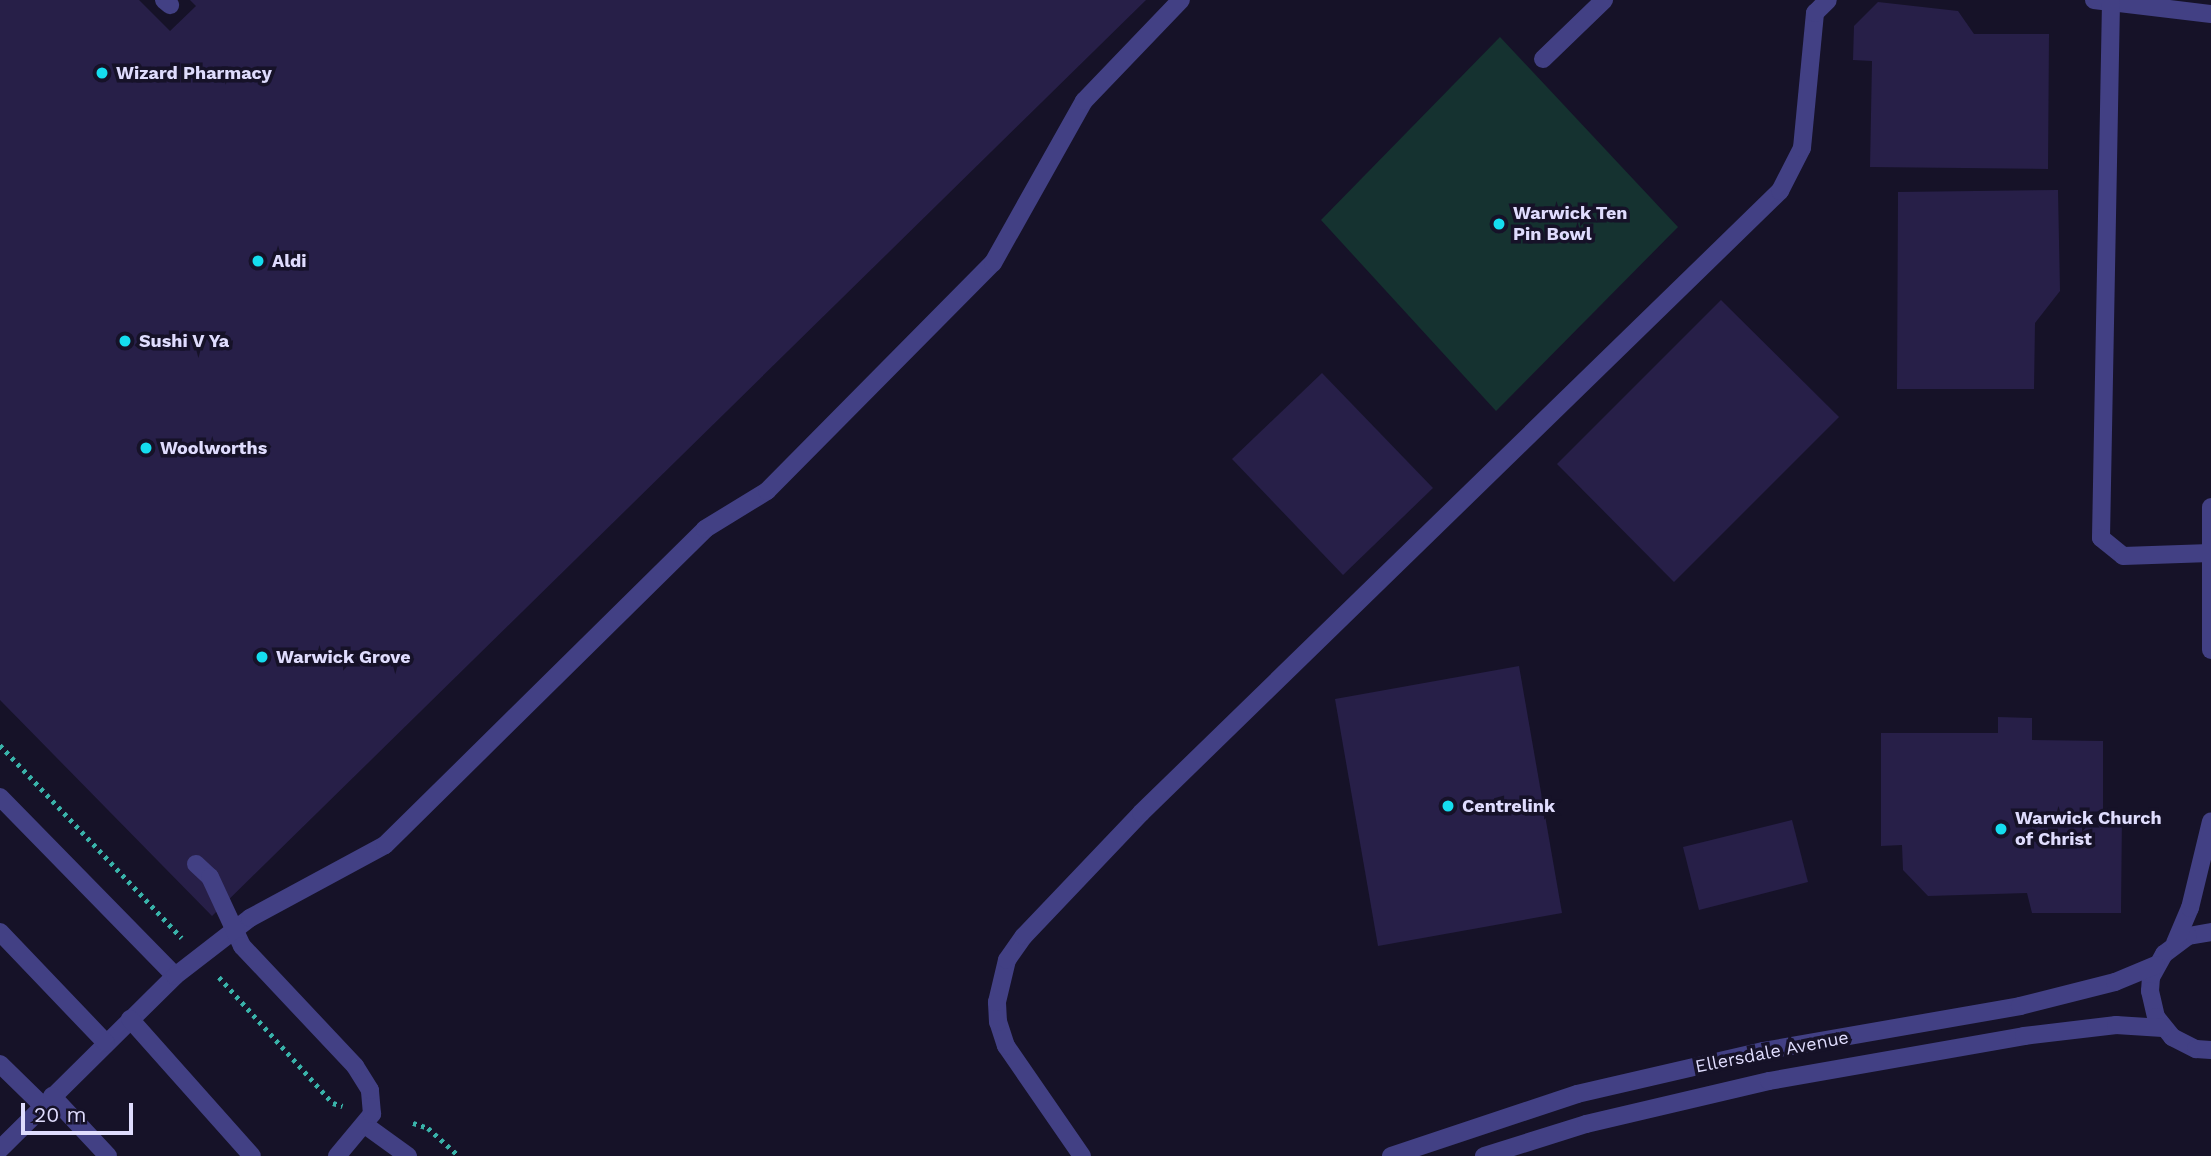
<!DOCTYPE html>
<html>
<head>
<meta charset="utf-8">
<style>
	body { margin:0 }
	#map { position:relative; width:2211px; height:1156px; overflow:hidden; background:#161228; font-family:"Work Sans",sans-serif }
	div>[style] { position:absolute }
	.green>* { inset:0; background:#153230 }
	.building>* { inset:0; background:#271f48 }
	.path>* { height:4.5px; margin-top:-2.25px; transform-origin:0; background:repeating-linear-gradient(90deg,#39b3aa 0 3.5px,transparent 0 8.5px) }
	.minor>* { height:18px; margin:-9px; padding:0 9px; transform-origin:9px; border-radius:9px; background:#424084 }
	.minor-bridge>* { height:18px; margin:-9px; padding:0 9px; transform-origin:9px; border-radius:9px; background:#424084 }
	.dots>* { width:19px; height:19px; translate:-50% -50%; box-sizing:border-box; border:4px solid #161228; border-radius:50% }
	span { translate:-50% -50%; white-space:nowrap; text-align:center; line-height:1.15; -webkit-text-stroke:7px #161228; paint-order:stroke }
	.poi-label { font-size:18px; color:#dfdcfd; font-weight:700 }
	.left { translate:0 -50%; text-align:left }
	.street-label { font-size:18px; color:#dfdcfd }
	.scale { position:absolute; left:21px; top:1103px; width:112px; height:32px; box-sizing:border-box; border:4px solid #dfdcfd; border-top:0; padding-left:9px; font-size:21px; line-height:24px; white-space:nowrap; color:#dfdcfd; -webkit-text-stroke:5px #161228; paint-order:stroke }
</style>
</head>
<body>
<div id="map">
	<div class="green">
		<div style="clip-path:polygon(1500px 37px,1678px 227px,1496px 411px,1321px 220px)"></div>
	</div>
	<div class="building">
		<div style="clip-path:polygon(0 0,139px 0,170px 31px,196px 6px,190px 0,1146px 0,212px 916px,0 700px)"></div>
		<div style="clip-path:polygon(1878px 2px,1958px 11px,1974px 34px,2049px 34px,2048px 169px,1870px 167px,1872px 61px,1853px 60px,1854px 26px)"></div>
		<div style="clip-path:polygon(2058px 190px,2060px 291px,2035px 323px,2034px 389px,1897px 389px,1898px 192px)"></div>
		<div style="clip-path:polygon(1721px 300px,1839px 417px,1674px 582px,1557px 464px)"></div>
		<div style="clip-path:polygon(1322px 373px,1433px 488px,1343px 575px,1232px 459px)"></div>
		<div style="clip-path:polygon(1519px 666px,1562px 913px,1378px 946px,1335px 699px)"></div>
		<div style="clip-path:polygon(1998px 717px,2032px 718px,2032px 740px,2103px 741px,2103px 813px,2122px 813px,2121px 913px,2032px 913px,2027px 893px,1928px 896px,1903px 870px,1902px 845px,1881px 846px,1881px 733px,1998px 733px)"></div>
		<div style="clip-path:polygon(1792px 820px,1808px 882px,1699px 910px,1683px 847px)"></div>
	</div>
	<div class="path">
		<div style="left:0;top:745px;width:265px;rotate:46.7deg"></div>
		<div style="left:219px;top:977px;width:170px;rotate:47.9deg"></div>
		<div style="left:333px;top:1103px;width:10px;rotate:17deg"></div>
		<div style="left:413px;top:1123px;width:16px;rotate:18deg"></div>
		<div style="left:428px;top:1128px;width:42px;rotate:42.1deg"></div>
	</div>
	<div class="minor">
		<div style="left:164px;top:0;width:8px;rotate:40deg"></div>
		<div style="left:2094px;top:0;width:118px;rotate:6.8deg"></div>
		<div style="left:2111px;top:2px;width:536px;rotate:91.07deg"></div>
		<div style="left:2101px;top:538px;width:28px;rotate:39deg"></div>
		<div style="left:2123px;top:556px;width:87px;rotate:-2deg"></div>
		<div style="left:1543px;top:59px;width:85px;rotate:-44deg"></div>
		<div style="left:2211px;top:507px;width:143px;rotate:90deg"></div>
		<div style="left:0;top:797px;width:250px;rotate:45.6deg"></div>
		<div style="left:175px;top:976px;width:246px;rotate:135.3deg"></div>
		<div style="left:0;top:932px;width:153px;rotate:46.3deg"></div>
		<div style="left:2211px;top:932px;width:23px;rotate:170deg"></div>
		<div style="left:2188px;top:936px;width:30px;rotate:143deg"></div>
		<div style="left:2164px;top:954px;width:26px;rotate:119deg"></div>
		<div style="left:2151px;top:977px;width:14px;rotate:94deg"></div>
		<div style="left:2150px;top:991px;width:27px;rotate:77deg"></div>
		<div style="left:2156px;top:1017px;width:26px;rotate:51deg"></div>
		<div style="left:2172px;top:1037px;width:27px;rotate:27deg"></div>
		<div style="left:2196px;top:1049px;width:15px;rotate:4deg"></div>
		<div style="left:2175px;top:943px;width:38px;rotate:-67deg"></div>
		<div style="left:2190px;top:908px;width:89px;rotate:-76.4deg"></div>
		<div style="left:175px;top:976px;width:95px;rotate:-37.7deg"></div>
		<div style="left:250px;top:918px;width:153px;rotate:-28.4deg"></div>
		<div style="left:385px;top:845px;width:450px;rotate:-44.6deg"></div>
		<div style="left:705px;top:529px;width:73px;rotate:-31.5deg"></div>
		<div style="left:767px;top:491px;width:321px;rotate:-45.3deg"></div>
		<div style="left:993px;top:263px;width:186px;rotate:-60.7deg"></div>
		<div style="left:1084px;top:101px;width:140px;rotate:-46.2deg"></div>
		<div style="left:130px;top:1019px;width:183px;rotate:48.3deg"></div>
		<div style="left:0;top:1064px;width:60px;rotate:44.3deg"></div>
		<div style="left:52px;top:1096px;width:82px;rotate:47deg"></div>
		<div style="left:365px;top:1125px;width:53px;rotate:35.8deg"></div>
		<div style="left:337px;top:1156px;width:55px;rotate:-50.2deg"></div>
		<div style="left:372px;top:1114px;width:24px;rotate:-95deg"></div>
		<div style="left:370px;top:1090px;width:28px;rotate:-122deg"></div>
		<div style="left:1082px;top:1156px;width:134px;rotate:-124.6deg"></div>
		<div style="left:1006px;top:1046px;width:25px;rotate:-108deg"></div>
		<div style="left:998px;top:1022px;width:20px;rotate:-93deg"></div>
		<div style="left:997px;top:1002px;width:43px;rotate:-76.6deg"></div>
		<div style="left:1007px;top:960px;width:29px;rotate:-55deg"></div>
		<div style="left:1024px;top:936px;width:170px;rotate:-46.4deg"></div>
		<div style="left:1141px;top:813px;width:892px;rotate:-44.23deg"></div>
		<div style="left:1780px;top:191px;width:48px;rotate:-62.9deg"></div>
		<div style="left:1802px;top:148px;width:136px;rotate:-84.5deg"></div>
		<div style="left:1815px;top:13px;width:18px;rotate:-45deg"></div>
		<div style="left:1391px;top:1156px;width:196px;rotate:-18.4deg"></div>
		<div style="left:1577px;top:1094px;width:191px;rotate:-13deg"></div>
		<div style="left:1763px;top:1051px;width:261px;rotate:-9.9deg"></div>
		<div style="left:2020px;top:1006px;width:98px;rotate:-14.2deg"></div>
		<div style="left:2115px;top:982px;width:44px;rotate:-22.5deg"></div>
		<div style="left:1484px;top:1156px;width:107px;rotate:-17.4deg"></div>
		<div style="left:1586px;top:1124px;width:188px;rotate:-13.2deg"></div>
		<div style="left:1769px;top:1081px;width:259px;rotate:-10deg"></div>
		<div style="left:2024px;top:1036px;width:93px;rotate:-6.8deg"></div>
		<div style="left:2116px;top:1025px;width:47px;rotate:3.7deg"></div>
	</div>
	<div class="minor-bridge">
		<div style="left:196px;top:864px;width:19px;rotate:43deg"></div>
		<div style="left:210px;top:877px;width:76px;rotate:65.1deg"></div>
		<div style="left:242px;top:946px;width:165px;rotate:46.7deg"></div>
	</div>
	<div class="dots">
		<div style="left:102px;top:73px;background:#15ddef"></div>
		<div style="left:1499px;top:224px;background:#15ddef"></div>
		<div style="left:258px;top:261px;background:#15ddef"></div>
		<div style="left:125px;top:341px;background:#15ddef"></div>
		<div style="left:146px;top:448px;background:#15ddef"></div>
		<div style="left:262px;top:657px;background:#15ddef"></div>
		<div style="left:1448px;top:806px;background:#15ddef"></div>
		<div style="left:2001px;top:829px;background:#15ddef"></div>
	</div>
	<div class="poi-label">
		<span class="left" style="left:116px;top:73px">Wizard Pharmacy</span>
		<span class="left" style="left:1513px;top:224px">Warwick Ten<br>Pin Bowl</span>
		<span class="left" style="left:272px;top:261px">Aldi</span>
		<span class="left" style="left:139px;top:341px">Sushi V Ya</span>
		<span class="left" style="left:160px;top:448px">Woolworths</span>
		<span class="left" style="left:276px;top:657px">Warwick Grove</span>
		<span class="left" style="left:1462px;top:806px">Centrelink</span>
		<span class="left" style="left:2015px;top:829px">Warwick Church<br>of Christ</span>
	</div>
	<div class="street-label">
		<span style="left:1772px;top:1052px;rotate:-11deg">Ellersdale Avenue</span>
	</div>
	<div class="scale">20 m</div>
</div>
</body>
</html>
